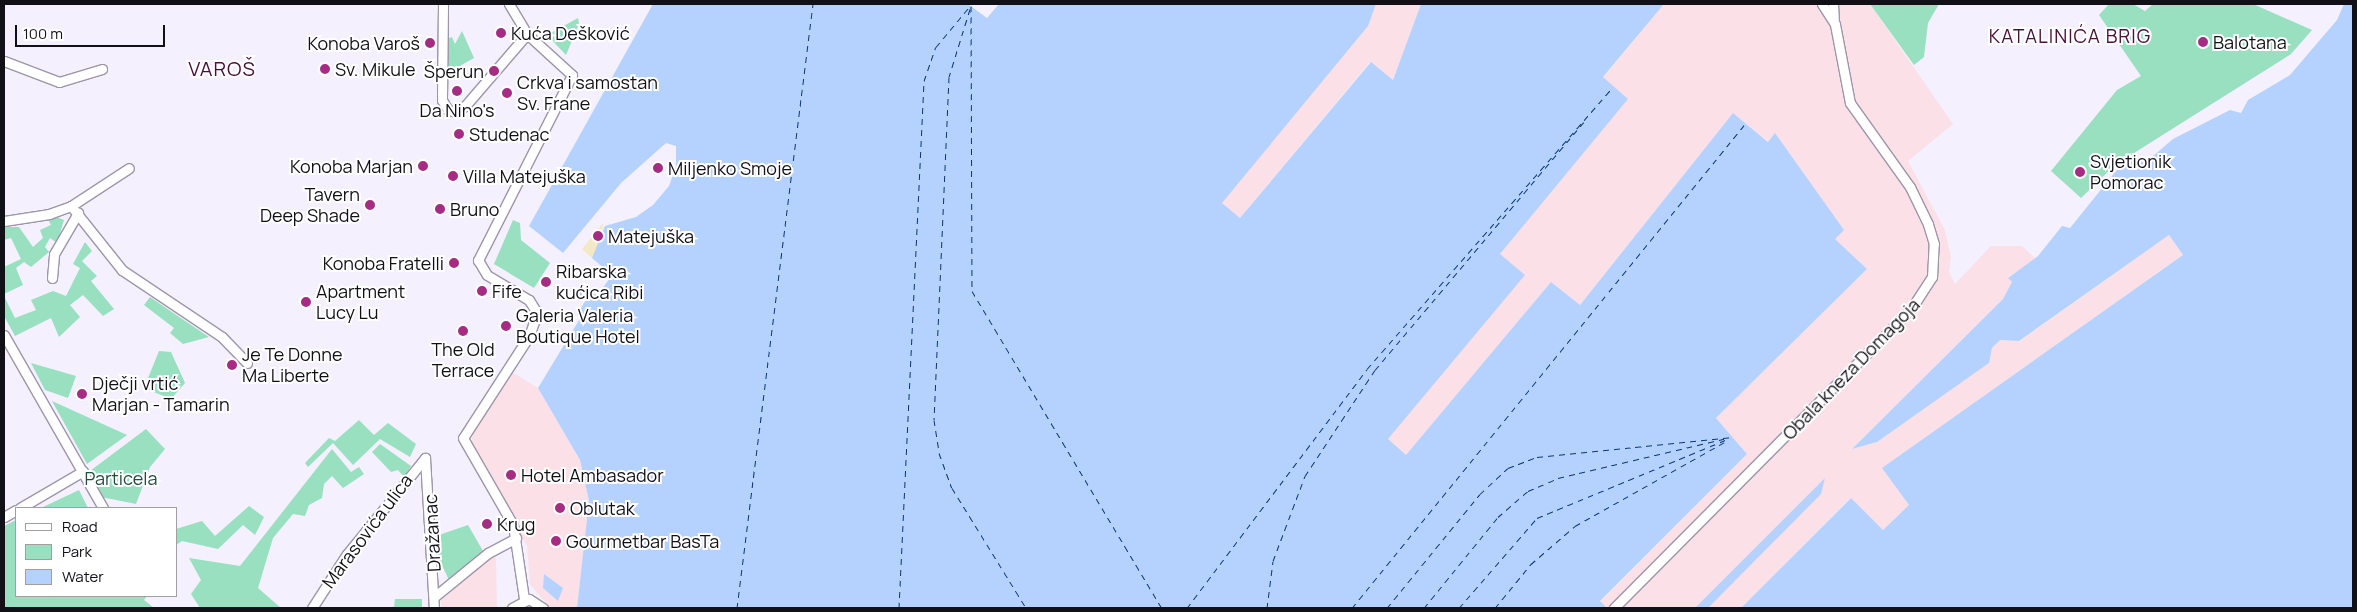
<!DOCTYPE html>
<html>
<head>
<meta charset="utf-8">
<style>
	body { margin:0 }
	#map { position:relative; width:2357px; height:612px; overflow:hidden; background:#f4f0fd; font-family:Manrope,sans-serif }
	div>[style] { position:absolute }
	.commercial>* { inset:0; background:#fbe1e7 }
	.green>* { inset:0; background:#98e0bf }
	.sand>* { inset:0; background:#f3e9c4 }
	.water>* { inset:0; background:#b5d2fe }
	.ferry>* { height:1px; margin-top:-0.5px; transform-origin:0; background:repeating-linear-gradient(90deg,#0a3573 0 6px,transparent 0 11px) }
	.roads { filter:drop-shadow(1px 0 #9d96aa) drop-shadow(-1px 0 #9d96aa) drop-shadow(0 1px #9d96aa) drop-shadow(0 -1px #9d96aa) }
	.minor>* { height:9px; margin:-4.5px; padding:0 4.5px; transform-origin:4.5px; border-radius:4.5px; background:#fff }
	.dots>* { width:14px; height:14px; translate:-50% -50%; box-sizing:border-box; border:2px solid #fff; border-radius:50% }
	span { translate:-50% -50%; white-space:nowrap; text-align:center; line-height:1.15; -webkit-text-stroke:4px #fff; paint-order:stroke }
	.poi-label { font-size:18px; color:#121017 }
	.left { translate:0 -50%; text-align:left }
	.right { translate:-100% -50%; text-align:right }
	.street-label { font-size:18px; color:#121017 }
	.park-label { font-size:18px; color:#214d3b }
	.neighbourhood-label { font-size:19px; color:#4a1039; letter-spacing:1px }
	.quarter-label { font-size:20px; color:#4a1039; letter-spacing:1px }
	.frame { position:absolute; inset:0; border:5px solid #121017; pointer-events:none }
	.legend { position:absolute; left:15px; top:507px; width:162px; height:90px; box-sizing:border-box; background:#fff; border:1px solid #a09fa2; margin:0; padding:6px 9px; list-style:none; font-size:15px; color:#121017 }
	.legend li { display:flex; align-items:center; gap:10px; height:25px }
	.legend b { width:25px; border:1px solid #a09fa2 }
	.scale { position:absolute; left:15px; top:25px; width:150px; height:22px; box-sizing:border-box; border:2px solid #121017; border-top:0; padding-left:6px; font-size:15px; line-height:18px; white-space:nowrap; color:#121017; -webkit-text-stroke:4px #fff; paint-order:stroke }
</style>
</head>
<body>
<div id="map">
	<div class="commercial">
		<div style="clip-path:polygon(1376px 4px,1421px 4px,1393px 80px,1370px 62px,1240px 218px,1221px 203px,1368px 26px)"></div>
		<div style="clip-path:polygon(1664px 4px,1870px 4px,1953px 124px,1908px 161px,1945px 230px,1951px 257px,1949px 272px,1955px 284px,1991px 246px,2022px 246px,2036px 259px,2008px 277px,2012px 282px,2003px 299px,1852px 449px,1877px 442px,1989px 363px,1992px 348px,2000px 340px,2020px 341px,2169px 235px,2183px 255px,1883px 468px,1909px 505px,1883px 530px,1850px 498px,1741px 608px,1607px 608px,1600px 602px,1747px 454px,1716px 418px,1867px 269px,1835px 239px,1843px 229px,1775px 134px,1769px 142px,1733px 113px,1580px 305px,1551px 282px,1406px 456px,1387px 440px,1524px 275px,1499px 254px,1627px 99px,1603px 78px)"></div>
		<div style="clip-path:polygon(512px 372px,538px 388px,580px 460px,589px 501px,577px 608px,550px 608px,530px 584px,527px 546px,471px 444px,474px 429px)"></div>
		<div style="clip-path:polygon(488px 557px,496px 557px,497px 608px,441px 608px,441px 601px)"></div>
	</div>
	<div class="green">
		<div style="clip-path:polygon(1870px 4px,1939px 4px,1928px 23px,1924px 57px,1914px 65px)"></div>
		<div style="clip-path:polygon(2109px 4px,2133px 4px,2145px 11px,2153px 4px,2253px 4px,2312px 30px,2291px 54px,2115px 165px,2081px 198px,2051px 171px,2117px 90px,2141px 76px,2099px 15px)"></div>
		<div style="clip-path:polygon(578px 18px,579px 24px,566px 55px,547px 35px)"></div>
		<div style="clip-path:polygon(462px 31px,474px 58px,449px 72px,447px 39px,452px 37px,455px 44px)"></div>
		<div style="clip-path:polygon(57px 217px,64px 220px,57px 243px,50px 238px,45px 247px,49px 252px,31px 267px,24px 262px,16px 268px,23px 285px,4px 294px,4px 267px,21px 259px,11px 238px,4px 240px,4px 227px,19px 227px,33px 247px,43px 238px,40px 230px,51px 225px,48px 219px)"></div>
		<div style="clip-path:polygon(513px 220px,520px 223px,521px 240px,550px 263px,534px 288px,494px 264px)"></div>
		<div style="clip-path:polygon(85px 242px,92px 251px,82px 261px,97px 276px,91px 281px,114px 309px,103px 316px,83px 295px,70px 305px,80px 317px,59px 337px,51px 318px,15px 336px,4px 316px,4px 296px,15px 318px,36px 310px,31px 300px,53px 291px,66px 296px,80px 268px,73px 264px)"></div>
		<div style="clip-path:polygon(150px 297px,166px 308px,209px 337px,183px 344px,170px 333px,174px 328px,144px 305px)"></div>
		<div style="clip-path:polygon(159px 351px,171px 352px,185px 383px,171px 399px,144px 388px)"></div>
		<div style="clip-path:polygon(31px 363px,76px 376px,68px 398px,45px 390px)"></div>
		<div style="clip-path:polygon(52px 401px,127px 435px,87px 464px)"></div>
		<div style="clip-path:polygon(359px 420px,374px 435px,388px 423px,416px 444px,410px 457px,380px 439px,353px 465px,333px 443px,308px 467px,305px 463px,329px 438px,335px 441px)"></div>
		<div style="clip-path:polygon(146px 429px,165px 449px,150px 467px,136px 504px,101px 497px,90px 471px)"></div>
		<div style="clip-path:polygon(380px 444px,411px 466px,404px 477px,398px 470px,391px 472px,372px 452px)"></div>
		<div style="clip-path:polygon(332px 449px,351px 472px,359px 467px,364px 474px,343px 488px,332px 476px,324px 484px,322px 498px,309px 505px,305px 516px,293px 514px,273px 538px,258px 588px,281px 608px,200px 608px,191px 594px,201px 580px,189px 558px,240px 566px)"></div>
		<div style="clip-path:polygon(79px 490px,88px 508px,41px 508px)"></div>
		<div style="clip-path:polygon(249px 506px,264px 517px,255px 535px,243px 525px,218px 549px,182px 541px,176px 545px,176px 529px,202px 521px,215px 536px)"></div>
		<div style="clip-path:polygon(16px 520px,16px 596px,147px 596px,144px 600px,154px 608px,4px 608px,4px 526px)"></div>
		<div style="clip-path:polygon(468px 525px,483px 551px,450px 582px,437px 555px,439px 535px)"></div>
		<div style="clip-path:polygon(395px 599px,422px 599px,422px 608px,394px 608px)"></div>
	</div>
	<div class="sand">
		<div style="clip-path:polygon(603px 223px,602px 241px,592px 258px,582px 249px)"></div>
	</div>
	<div class="water">
		<div style="clip-path:polygon(653px 4px,968px 4px,987px 18px,999px 4px,1376px 4px,1368px 26px,1222px 203px,1240px 218px,1371px 62px,1393px 80px,1421px 4px,1664px 4px,1603px 77px,1628px 99px,1500px 254px,1525px 275px,1388px 439px,1406px 455px,1551px 282px,1580px 305px,1733px 113px,1768px 142px,1775px 133px,1844px 230px,1835px 239px,1867px 269px,1716px 418px,1747px 454px,1600px 601px,1607px 608px,577px 608px,589px 501px,580px 460px,538px 388px,581px 317px,577px 314px,586px 300px,578px 294px,583px 288px,592px 295px,599px 293px,612px 275px,592px 258px,605px 226px,636px 217px,653px 205px,669px 186px,676px 166px,676px 146px,666px 143px,621px 183px,563px 253px,529px 226px)"></div>
		<div style="clip-path:polygon(2344px 4px,2353px 4px,2353px 608px,1741px 608px,1851px 498px,1883px 530px,1909px 505px,1882px 468px,2183px 255px,2169px 235px,2019px 341px,2000px 340px,1992px 348px,1989px 363px,1877px 442px,1852px 449px,2003px 299px,2012px 282px,2008px 278px,2038px 256px,2062px 226px,2070px 228px,2116px 171px,2132px 160px,2146px 162px,2173px 139px,2230px 110px,2241px 113px,2248px 100px,2290px 75px,2337px 20px)"></div>
		<div style="clip-path:polygon(1825px 478px,1821px 494px,1708px 608px,1695px 608px)"></div>
		<div style="clip-path:polygon(544px 574px,563px 588px,558px 601px,543px 588px)"></div>
	</div>
	<div class="ferry">
		<div style="left:971px;top:6px;width:285px;rotate:89.8deg"></div>
		<div style="left:972px;top:291px;width:370px;rotate:59.1deg"></div>
		<div style="left:970px;top:9px;width:71px;rotate:107.2deg"></div>
		<div style="left:949px;top:77px;width:343px;rotate:92.5deg"></div>
		<div style="left:934px;top:420px;width:33px;rotate:81deg"></div>
		<div style="left:939px;top:453px;width:37px;rotate:70deg"></div>
		<div style="left:952px;top:488px;width:141px;rotate:58.3deg"></div>
		<div style="left:737px;top:608px;width:609px;rotate:-82.83deg"></div>
		<div style="left:899px;top:608px;width:528px;rotate:-87.28deg"></div>
		<div style="left:924px;top:81px;width:36px;rotate:-71deg"></div>
		<div style="left:936px;top:47px;width:53px;rotate:-50.3deg"></div>
		<div style="left:1187px;top:608px;width:299px;rotate:-53deg"></div>
		<div style="left:1367px;top:369px;width:374px;rotate:-48.9deg"></div>
		<div style="left:1267px;top:608px;width:47px;rotate:-82.7deg"></div>
		<div style="left:1273px;top:561px;width:91px;rotate:-69.4deg"></div>
		<div style="left:1305px;top:476px;width:127px;rotate:-56.6deg"></div>
		<div style="left:1375px;top:370px;width:324px;rotate:-49.9deg"></div>
		<div style="left:1352px;top:608px;width:623px;rotate:-50.92deg"></div>
		<div style="left:1387px;top:608px;width:147px;rotate:-50.8deg"></div>
		<div style="left:1480px;top:494px;width:38px;rotate:-43deg"></div>
		<div style="left:1508px;top:468px;width:31px;rotate:-21deg"></div>
		<div style="left:1537px;top:457px;width:197px;rotate:-5.8deg"></div>
		<div style="left:1424px;top:608px;width:117px;rotate:-50.9deg"></div>
		<div style="left:1498px;top:517px;width:40px;rotate:-41deg"></div>
		<div style="left:1528px;top:491px;width:33px;rotate:-23deg"></div>
		<div style="left:1558px;top:478px;width:174px;rotate:-13.3deg"></div>
		<div style="left:1459px;top:608px;width:119px;rotate:-49.1deg"></div>
		<div style="left:1537px;top:518px;width:209px;rotate:-22.5deg"></div>
		<div style="left:1495px;top:608px;width:57px;rotate:-50.7deg"></div>
		<div style="left:1531px;top:564px;width:58px;rotate:-40.8deg"></div>
		<div style="left:1575px;top:526px;width:176px;rotate:-29.3deg"></div>
	</div>
	<div class="roads">
		<div class="minor">
			<div style="left:443px;top:4px;width:96px;rotate:90.6deg"></div>
			<div style="left:442px;top:100px;width:12px;rotate:59deg"></div>
			<div style="left:448px;top:110px;width:8px;rotate:14deg"></div>
			<div style="left:456px;top:112px;width:11px;rotate:-34deg"></div>
			<div style="left:465px;top:106px;width:95px;rotate:-49.3deg"></div>
			<div style="left:509px;top:4px;width:35px;rotate:59deg"></div>
			<div style="left:527px;top:34px;width:61px;rotate:42.3deg"></div>
			<div style="left:572px;top:75px;width:208px;rotate:116.9deg"></div>
			<div style="left:478px;top:260px;width:17px;rotate:59deg"></div>
			<div style="left:487px;top:275px;width:49px;rotate:30.8deg"></div>
			<div style="left:529px;top:300px;width:15px;rotate:58deg"></div>
			<div style="left:537px;top:313px;width:24px;rotate:109deg"></div>
			<div style="left:529px;top:336px;width:121px;rotate:122.9deg"></div>
			<div style="left:463px;top:438px;width:100px;rotate:60.1deg"></div>
			<div style="left:513px;top:525px;width:75px;rotate:81.5deg"></div>
			<div style="left:1833px;top:4px;width:17px;rotate:87deg"></div>
			<div style="left:4px;top:61px;width:59px;rotate:20.9deg"></div>
			<div style="left:59px;top:82px;width:45px;rotate:-16.8deg"></div>
			<div style="left:71px;top:206px;width:82px;rotate:51.4deg"></div>
			<div style="left:122px;top:270px;width:120px;rotate:33.8deg"></div>
			<div style="left:222px;top:337px;width:36px;rotate:46deg"></div>
			<div style="left:4px;top:221px;width:46px;rotate:-8.8deg"></div>
			<div style="left:49px;top:214px;width:23px;rotate:-20deg"></div>
			<div style="left:71px;top:206px;width:69px;rotate:-33.2deg"></div>
			<div style="left:52px;top:278px;width:24px;rotate:-85deg"></div>
			<div style="left:54px;top:254px;width:48px;rotate:-59.7deg"></div>
			<div style="left:4px;top:335px;width:199px;rotate:60.2deg"></div>
			<div style="left:20px;top:508px;width:73px;rotate:-30.4deg"></div>
			<div style="left:4px;top:517px;width:14px;rotate:-30deg"></div>
			<div style="left:434px;top:597px;width:70px;rotate:-39.2deg"></div>
			<div style="left:488px;top:553px;width:32px;rotate:-28deg"></div>
			<div style="left:312px;top:608px;width:64px;rotate:-57.1deg"></div>
			<div style="left:347px;top:554px;width:124px;rotate:-50.9deg"></div>
			<div style="left:425px;top:458px;width:150px;rotate:86.6deg"></div>
			<div style="left:512px;top:608px;width:19px;rotate:-28deg"></div>
			<div style="left:529px;top:599px;width:17px;rotate:33deg"></div>
			<div style="left:1614px;top:608px;width:421px;rotate:-45.2deg"></div>
			<div style="left:1911px;top:309px;width:38px;rotate:-57deg"></div>
			<div style="left:1932px;top:277px;width:33px;rotate:-87deg"></div>
			<div style="left:1934px;top:244px;width:21px;rotate:-107deg"></div>
			<div style="left:1928px;top:224px;width:41px;rotate:-115.9deg"></div>
			<div style="left:1910px;top:187px;width:103px;rotate:-125.5deg"></div>
			<div style="left:1850px;top:103px;width:80px;rotate:-100.8deg"></div>
			<div style="left:1835px;top:24px;width:24px;rotate:-123deg"></div>
		</div>
	</div>
	<div class="dots">
		<div style="left:501px;top:33px;background:#a52c82"></div>
		<div style="left:2203px;top:42px;background:#a52c82"></div>
		<div style="left:430px;top:43px;background:#a52c82"></div>
		<div style="left:325px;top:69px;background:#a52c82"></div>
		<div style="left:494px;top:71px;background:#a52c82"></div>
		<div style="left:457px;top:91px;background:#a52c82"></div>
		<div style="left:507px;top:93px;background:#a52c82"></div>
		<div style="left:459px;top:134px;background:#a52c82"></div>
		<div style="left:423px;top:166px;background:#a52c82"></div>
		<div style="left:658px;top:168px;background:#a52c82"></div>
		<div style="left:2080px;top:172px;background:#a52c82"></div>
		<div style="left:453px;top:176px;background:#a52c82"></div>
		<div style="left:370px;top:205px;background:#a52c82"></div>
		<div style="left:440px;top:209px;background:#a52c82"></div>
		<div style="left:598px;top:236px;background:#a52c82"></div>
		<div style="left:454px;top:263px;background:#a52c82"></div>
		<div style="left:546px;top:282px;background:#a52c82"></div>
		<div style="left:482px;top:291px;background:#a52c82"></div>
		<div style="left:306px;top:302px;background:#a52c82"></div>
		<div style="left:506px;top:326px;background:#a52c82"></div>
		<div style="left:463px;top:331px;background:#a52c82"></div>
		<div style="left:232px;top:365px;background:#a52c82"></div>
		<div style="left:82px;top:394px;background:#a52c82"></div>
		<div style="left:511px;top:475px;background:#a52c82"></div>
		<div style="left:560px;top:508px;background:#a52c82"></div>
		<div style="left:487px;top:524px;background:#a52c82"></div>
		<div style="left:556px;top:541px;background:#a52c82"></div>
	</div>
	<div class="poi-label">
		<span class="left" style="left:511px;top:33px">Kuća Dešković</span>
		<span class="left" style="left:2213px;top:42px">Balotana</span>
		<span class="right" style="left:420px;top:43px">Konoba Varoš</span>
		<span class="left" style="left:335px;top:69px">Sv. Mikule</span>
		<span class="right" style="left:484px;top:71px">Šperun</span>
		<span class="left" style="left:517px;top:93px">Crkva i samostan<br>Sv. Frane</span>
		<span style="left:457px;top:110px">Da Nino's</span>
		<span class="left" style="left:469px;top:134px">Studenac</span>
		<span class="left" style="left:2090px;top:172px">Svjetionik<br>Pomorac</span>
		<span class="right" style="left:413px;top:166px">Konoba Marjan</span>
		<span class="left" style="left:668px;top:168px">Miljenko Smoje</span>
		<span class="left" style="left:463px;top:176px">Villa Matejuška</span>
		<span class="right" style="left:360px;top:205px">Tavern<br>Deep Shade</span>
		<span class="left" style="left:450px;top:209px">Bruno</span>
		<span class="left" style="left:608px;top:236px">Matejuška</span>
		<span class="right" style="left:444px;top:263px">Konoba Fratelli</span>
		<span class="left" style="left:556px;top:282px">Ribarska<br>kućica Ribi</span>
		<span class="left" style="left:492px;top:291px">Fife</span>
		<span class="left" style="left:316px;top:302px">Apartment<br>Lucy Lu</span>
		<span class="left" style="left:516px;top:326px">Galeria Valeria<br>Boutique Hotel</span>
		<span style="left:463px;top:360px">The Old<br>Terrace</span>
		<span class="left" style="left:242px;top:365px">Je Te Donne<br>Ma Liberte</span>
		<span class="left" style="left:92px;top:394px">Dječji vrtić<br>Marjan - Tamarin</span>
		<span class="left" style="left:521px;top:475px">Hotel Ambasador</span>
		<span class="left" style="left:570px;top:508px">Oblutak</span>
		<span class="left" style="left:497px;top:524px">Krug</span>
		<span class="left" style="left:566px;top:541px">Gourmetbar BasTa</span>
	</div>
	<div class="street-label">
		<span style="left:1851px;top:369px;rotate:-46deg">Obala kneza Domagoja</span>
		<span style="left:367px;top:531px;rotate:-53deg">Marasovića ulica</span>
		<span style="left:432px;top:533px;rotate:-93deg">Dražanac</span>
	</div>
	<div class="park-label">
		<span style="left:121px;top:478px">Particela</span>
	</div>
	<div class="neighbourhood-label">
		<span style="left:2070px;top:37px">KATALINIĆA BRIG</span>
	</div>
	<div class="quarter-label">
		<span style="left:222px;top:68px">VAROŠ</span>
	</div>
	<div class="frame"></div>
	<ul class="legend">
	<li><b style="height:6px;background:#fff"></b>Road</li>
	<li><b style="height:14px;background:#98e0bf"></b>Park</li>
	<li><b style="height:14px;background:#b5d2fe"></b>Water</li>
	</ul>
	<div class="scale">100 m</div>
</div>
</body>
</html>
